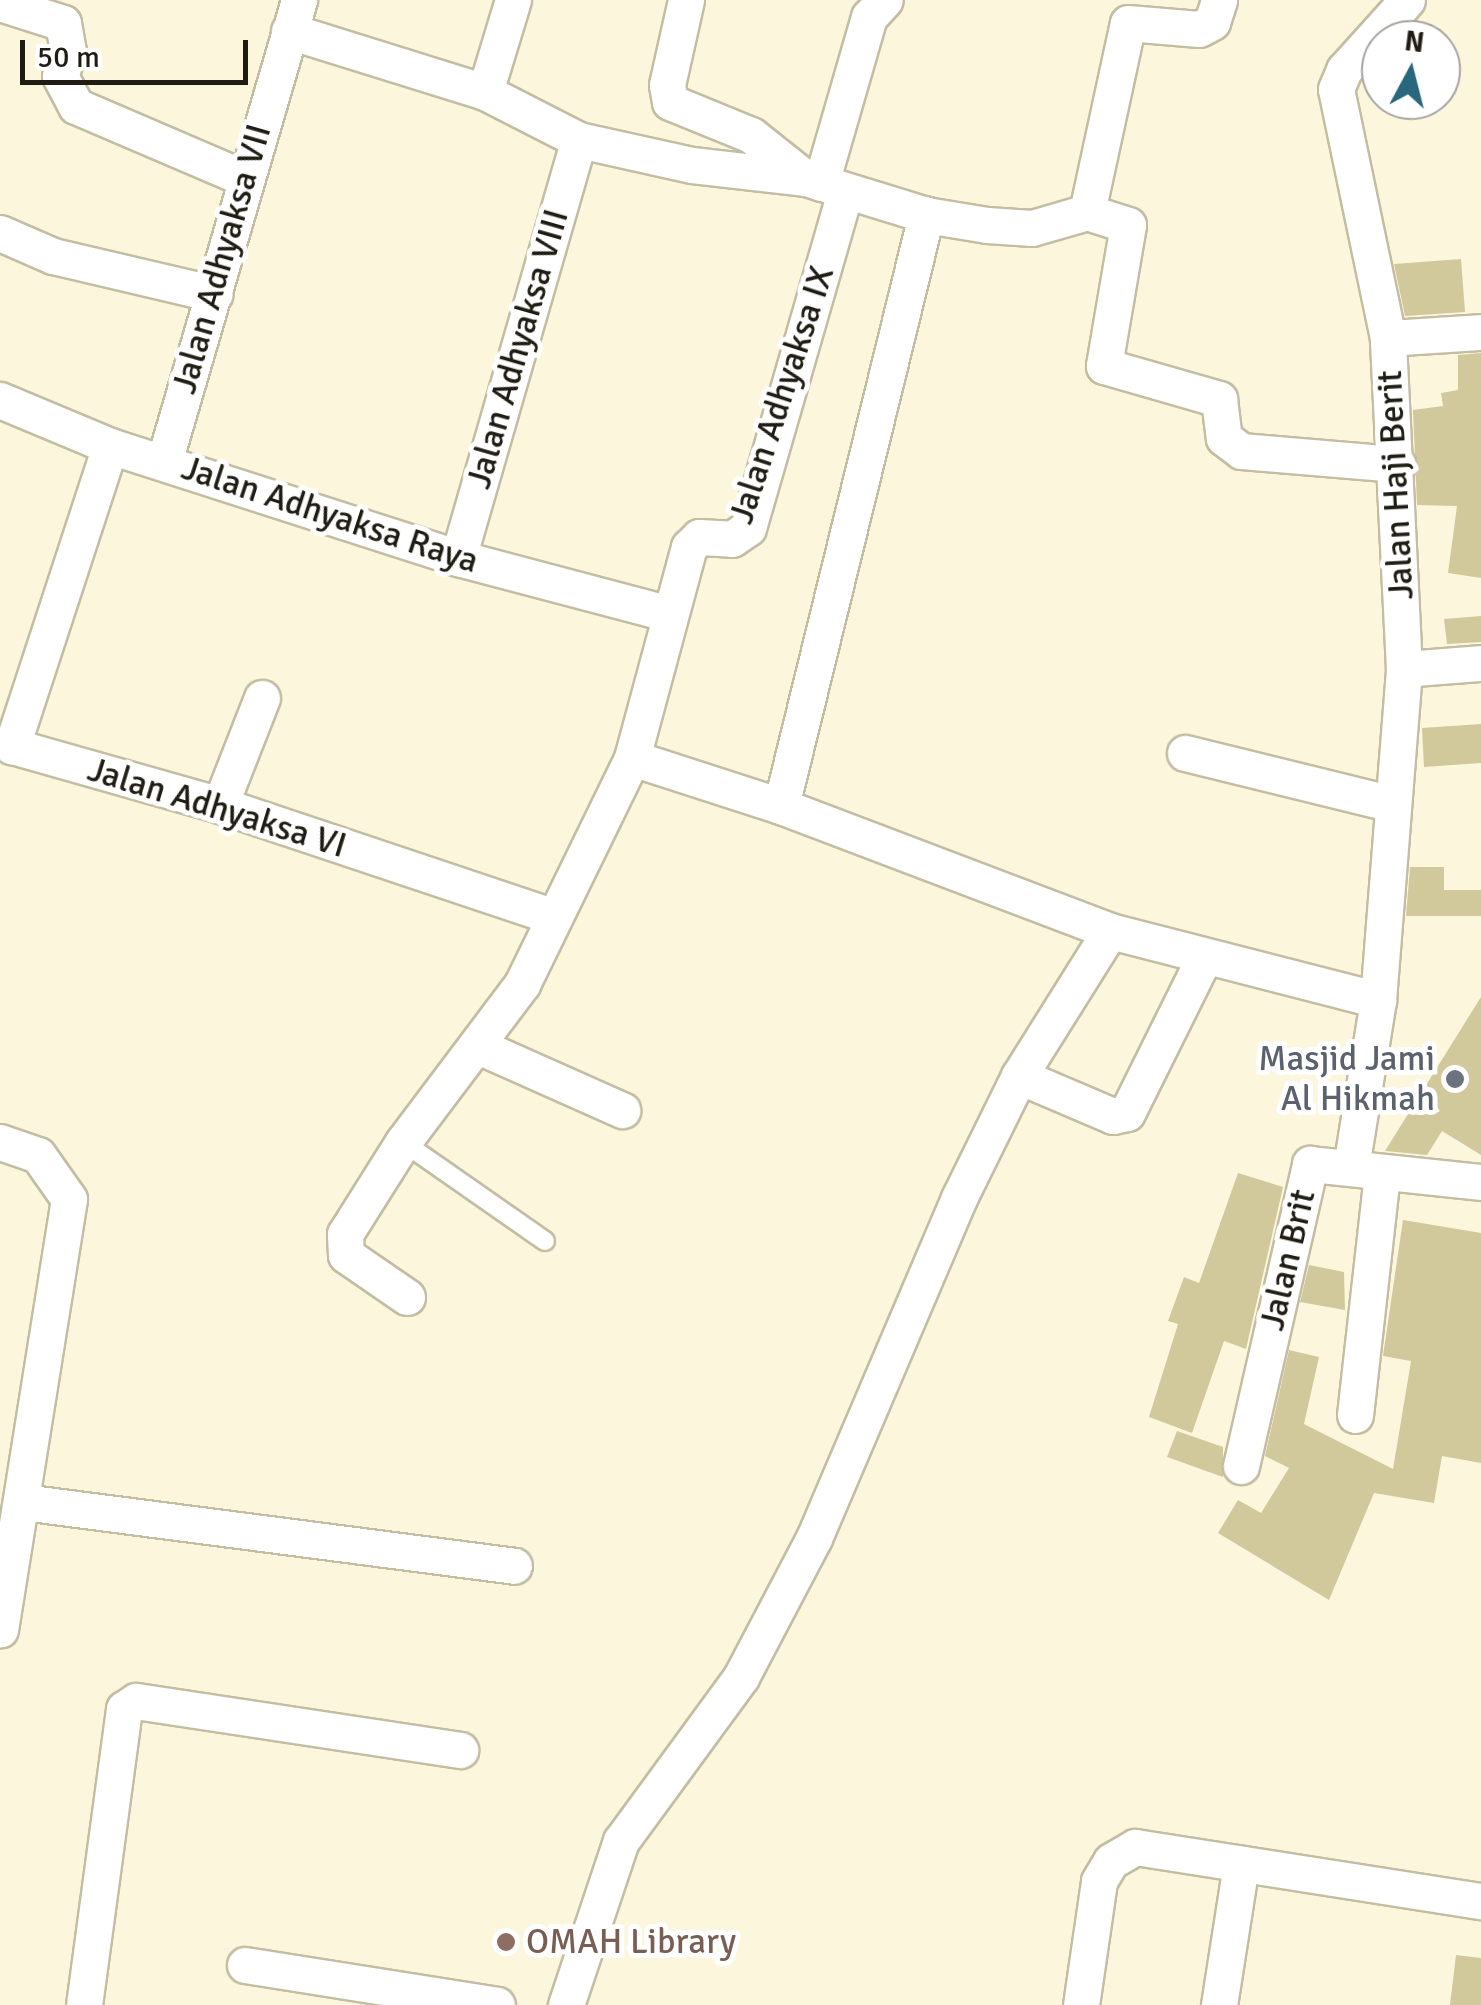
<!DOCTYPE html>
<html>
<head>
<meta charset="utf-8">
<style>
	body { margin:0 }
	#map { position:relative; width:1481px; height:2005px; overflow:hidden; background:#fcf7dc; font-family:Signika,sans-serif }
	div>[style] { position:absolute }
	.building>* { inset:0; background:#d1c89b }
	.roads { filter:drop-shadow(2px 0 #c2bda3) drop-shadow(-2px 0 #c2bda3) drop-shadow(0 2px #c2bda3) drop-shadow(0 -2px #c2bda3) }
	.lane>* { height:18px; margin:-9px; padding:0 9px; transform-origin:9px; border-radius:9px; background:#fff }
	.street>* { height:35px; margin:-17.5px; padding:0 17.5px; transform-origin:17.5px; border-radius:17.5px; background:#fff }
	.dots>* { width:28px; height:28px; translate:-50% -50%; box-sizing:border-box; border:5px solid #fff; border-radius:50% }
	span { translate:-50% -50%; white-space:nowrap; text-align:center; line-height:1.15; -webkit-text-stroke:10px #fff; paint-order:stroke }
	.street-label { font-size:35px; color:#1e1c13 }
	.worship-label { font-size:35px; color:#5b616d }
	.right { translate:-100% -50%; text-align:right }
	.education-label { font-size:35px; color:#785e54 }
	.left { translate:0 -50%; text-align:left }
	.north { position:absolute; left:1361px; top:20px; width:100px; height:100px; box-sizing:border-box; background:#fff; border:2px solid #a5a4a1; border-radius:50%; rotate:7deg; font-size:28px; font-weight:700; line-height:40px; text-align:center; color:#1e1c13 }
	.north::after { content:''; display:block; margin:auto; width:35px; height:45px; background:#28677d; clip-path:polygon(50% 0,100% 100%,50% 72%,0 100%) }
	.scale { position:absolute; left:20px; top:40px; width:228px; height:45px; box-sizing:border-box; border:5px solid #1e1c13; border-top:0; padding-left:12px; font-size:30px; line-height:35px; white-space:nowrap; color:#1e1c13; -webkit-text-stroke:8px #fff; paint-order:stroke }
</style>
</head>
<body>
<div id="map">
	<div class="building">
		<div style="clip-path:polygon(1461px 259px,1465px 312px,1405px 316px,1394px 264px)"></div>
		<div style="clip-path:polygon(1481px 353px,1481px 578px,1448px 573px,1457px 506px,1417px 505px,1413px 410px,1443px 406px,1441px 393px,1458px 390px,1458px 355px)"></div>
		<div style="clip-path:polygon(1481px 616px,1481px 642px,1447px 644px,1444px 619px)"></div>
		<div style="clip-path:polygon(1481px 724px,1481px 763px,1424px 767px,1422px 728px)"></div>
		<div style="clip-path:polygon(1410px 867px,1444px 867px,1444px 890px,1481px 890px,1481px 916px,1406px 916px)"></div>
		<div style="clip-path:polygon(1481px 997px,1481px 1155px,1442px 1131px,1427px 1155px,1385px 1151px)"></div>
		<div style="clip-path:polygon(1238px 1173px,1283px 1187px,1246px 1349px,1224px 1341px,1192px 1433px,1149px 1417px,1178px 1324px,1168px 1321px,1184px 1277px,1199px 1283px)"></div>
		<div style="clip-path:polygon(1403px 1220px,1481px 1233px,1481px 1463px,1442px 1456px,1434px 1503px,1374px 1493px,1329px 1600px,1218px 1533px,1238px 1500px,1261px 1513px,1289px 1468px,1265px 1456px,1289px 1350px,1319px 1357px,1304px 1424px,1393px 1469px,1411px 1361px,1383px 1356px)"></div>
		<div style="clip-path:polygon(1309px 1265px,1344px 1272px,1345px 1310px,1300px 1302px)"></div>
		<div style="clip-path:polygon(1177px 1431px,1223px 1447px,1223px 1477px,1167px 1457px)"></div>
		<div style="clip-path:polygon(1456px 1955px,1481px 1958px,1481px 2005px,1450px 2005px)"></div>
	</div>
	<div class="roads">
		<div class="lane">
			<div style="left:403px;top:1142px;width:173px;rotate:34.9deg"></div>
		</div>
		<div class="street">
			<div style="left:686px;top:0;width:87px;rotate:102.6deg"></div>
			<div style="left:667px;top:85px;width:17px;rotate:80deg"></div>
			<div style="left:670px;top:102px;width:87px;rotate:22.2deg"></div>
			<div style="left:751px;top:135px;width:69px;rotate:38.5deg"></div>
			<div style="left:0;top:3px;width:66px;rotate:17.6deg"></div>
			<div style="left:63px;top:23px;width:29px;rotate:80deg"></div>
			<div style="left:68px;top:52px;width:25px;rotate:108deg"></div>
			<div style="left:60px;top:76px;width:34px;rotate:62deg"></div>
			<div style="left:76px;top:106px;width:183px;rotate:23.2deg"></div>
			<div style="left:289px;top:31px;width:205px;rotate:17.3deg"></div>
			<div style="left:485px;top:92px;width:106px;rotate:27.1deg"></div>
			<div style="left:579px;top:140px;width:116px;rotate:12.5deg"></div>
			<div style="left:692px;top:165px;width:115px;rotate:6.5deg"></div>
			<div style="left:806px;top:178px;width:126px;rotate:17.1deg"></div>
			<div style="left:926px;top:215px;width:62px;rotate:9.3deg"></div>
			<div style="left:987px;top:225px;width:45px;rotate:3.8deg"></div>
			<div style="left:1032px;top:228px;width:57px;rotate:-16.2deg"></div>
			<div style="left:1087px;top:212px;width:43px;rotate:17.6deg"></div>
			<div style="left:1128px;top:225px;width:143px;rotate:99.7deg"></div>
			<div style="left:1104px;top:366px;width:120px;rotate:16deg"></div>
			<div style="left:1219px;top:399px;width:39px;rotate:83deg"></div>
			<div style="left:1224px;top:438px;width:21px;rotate:37deg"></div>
			<div style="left:1241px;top:451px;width:157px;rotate:4.8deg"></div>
			<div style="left:485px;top:92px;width:96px;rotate:-73.1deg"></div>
			<div style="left:821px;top:183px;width:173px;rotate:-73.9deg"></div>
			<div style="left:869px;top:17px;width:23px;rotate:-47deg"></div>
			<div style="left:1087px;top:212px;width:193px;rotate:-77.8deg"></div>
			<div style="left:1128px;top:23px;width:71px;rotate:4.8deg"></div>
			<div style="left:1199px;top:29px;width:15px;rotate:-28deg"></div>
			<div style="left:1212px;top:22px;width:23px;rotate:-72deg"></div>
			<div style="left:0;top:233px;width:58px;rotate:23.5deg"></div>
			<div style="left:53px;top:256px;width:166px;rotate:13.2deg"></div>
			<div style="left:1388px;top:338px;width:93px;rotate:-3.7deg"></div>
			<div style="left:0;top:400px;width:119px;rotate:22.7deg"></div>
			<div style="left:110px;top:446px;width:366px;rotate:17.8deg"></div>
			<div style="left:458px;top:558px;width:215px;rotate:14.8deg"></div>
			<div style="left:110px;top:446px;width:316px;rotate:108.1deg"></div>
			<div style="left:12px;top:746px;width:216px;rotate:15.8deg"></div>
			<div style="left:220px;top:805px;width:352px;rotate:18.5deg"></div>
			<div style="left:164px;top:462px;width:481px;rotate:-73.7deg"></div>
			<div style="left:458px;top:558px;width:435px;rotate:-73.9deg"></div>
			<div style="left:1404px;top:669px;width:77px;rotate:-4.5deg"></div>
			<div style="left:1185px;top:753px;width:210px;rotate:13.8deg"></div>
			<div style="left:632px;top:758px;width:157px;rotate:17.9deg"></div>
			<div style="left:781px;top:806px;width:352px;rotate:20.8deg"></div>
			<div style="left:1110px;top:931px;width:277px;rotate:14.4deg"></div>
			<div style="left:220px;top:805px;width:115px;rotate:-68.6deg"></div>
			<div style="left:781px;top:806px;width:609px;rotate:-76.21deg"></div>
			<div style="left:478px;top:1046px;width:158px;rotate:24deg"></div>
			<div style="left:1019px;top:1076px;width:102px;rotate:23.1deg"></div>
			<div style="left:1113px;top:1116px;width:14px;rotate:-12deg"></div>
			<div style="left:1127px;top:1113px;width:171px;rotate:-63.6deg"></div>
			<div style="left:0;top:1142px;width:40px;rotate:18.9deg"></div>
			<div style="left:38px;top:1155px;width:54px;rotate:54.8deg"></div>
			<div style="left:69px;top:1199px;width:436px;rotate:99.1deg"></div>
			<div style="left:1351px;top:1167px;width:169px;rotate:-80.8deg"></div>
			<div style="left:1378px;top:1000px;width:332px;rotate:-85.5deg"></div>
			<div style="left:1404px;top:669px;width:331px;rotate:-92.8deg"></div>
			<div style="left:1388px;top:338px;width:254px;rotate:-101.8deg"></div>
			<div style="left:1336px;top:89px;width:21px;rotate:-67deg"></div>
			<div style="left:1344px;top:70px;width:94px;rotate:-48deg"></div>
			<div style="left:407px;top:1297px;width:74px;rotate:-145.5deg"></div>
			<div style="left:346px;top:1255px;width:21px;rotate:-93deg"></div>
			<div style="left:345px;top:1234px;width:109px;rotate:-57.8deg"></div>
			<div style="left:403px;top:1142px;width:198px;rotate:-53deg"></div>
			<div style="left:522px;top:984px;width:251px;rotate:-64deg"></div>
			<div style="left:632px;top:758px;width:219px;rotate:-74.9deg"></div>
			<div style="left:689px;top:547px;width:14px;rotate:-45deg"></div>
			<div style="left:699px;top:537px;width:33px;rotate:3deg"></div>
			<div style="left:732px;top:539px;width:19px;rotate:-35deg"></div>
			<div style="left:748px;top:528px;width:350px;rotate:-73.9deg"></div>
			<div style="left:1355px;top:1415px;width:244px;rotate:-83.6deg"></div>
			<div style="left:1241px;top:1466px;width:310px;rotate:-77.1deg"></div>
			<div style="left:1310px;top:1164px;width:172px;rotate:6deg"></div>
			<div style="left:23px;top:1502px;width:495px;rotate:7.4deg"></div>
			<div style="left:245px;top:1965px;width:255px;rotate:9deg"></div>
			<div style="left:84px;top:2005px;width:299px;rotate:-82.3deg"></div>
			<div style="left:124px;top:1709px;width:14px;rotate:-34deg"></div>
			<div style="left:136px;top:1701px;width:328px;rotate:8.6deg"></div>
			<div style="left:566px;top:2005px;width:173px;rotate:-71.5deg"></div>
			<div style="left:621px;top:1841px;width:203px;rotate:-53.8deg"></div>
			<div style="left:741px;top:1677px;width:157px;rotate:-62.3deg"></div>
			<div style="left:814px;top:1538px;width:370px;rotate:-66.9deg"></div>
			<div style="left:959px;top:1198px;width:136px;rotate:-63.8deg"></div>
			<div style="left:1019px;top:1076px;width:171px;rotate:-57.9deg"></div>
			<div style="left:1081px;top:2005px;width:125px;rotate:-81.7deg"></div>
			<div style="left:1099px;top:1881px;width:23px;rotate:-59deg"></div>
			<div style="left:1111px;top:1861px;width:28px;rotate:-30deg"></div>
			<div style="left:1135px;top:1847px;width:350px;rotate:8.9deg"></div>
			<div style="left:1219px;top:2005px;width:143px;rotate:-81.1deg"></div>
		</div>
	</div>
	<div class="dots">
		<div style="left:1455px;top:1079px;background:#6b7280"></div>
		<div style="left:506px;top:1942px;background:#8d6e63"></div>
	</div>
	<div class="street-label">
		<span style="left:222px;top:259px;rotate:-74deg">Jalan Adhyaksa VII</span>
		<span style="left:518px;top:349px;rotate:-74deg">Jalan Adhyaksa VIII</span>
		<span style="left:782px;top:395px;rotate:-72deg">Jalan Adhyaksa IX</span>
		<span style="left:1396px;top:485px;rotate:-93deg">Jalan Haji Berit</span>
		<span style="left:330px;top:515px;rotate:18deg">Jalan Adhyaksa Raya</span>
		<span style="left:217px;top:808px;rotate:17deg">Jalan Adhyaksa VI</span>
		<span style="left:1288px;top:1260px;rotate:-77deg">Jalan Brit</span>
	</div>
	<div class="worship-label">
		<span class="right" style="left:1435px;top:1079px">Masjid Jami<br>Al Hikmah</span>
	</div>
	<div class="education-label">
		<span class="left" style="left:526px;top:1942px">OMAH Library</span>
	</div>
	<div class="north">N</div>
	<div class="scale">50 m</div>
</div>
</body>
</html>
